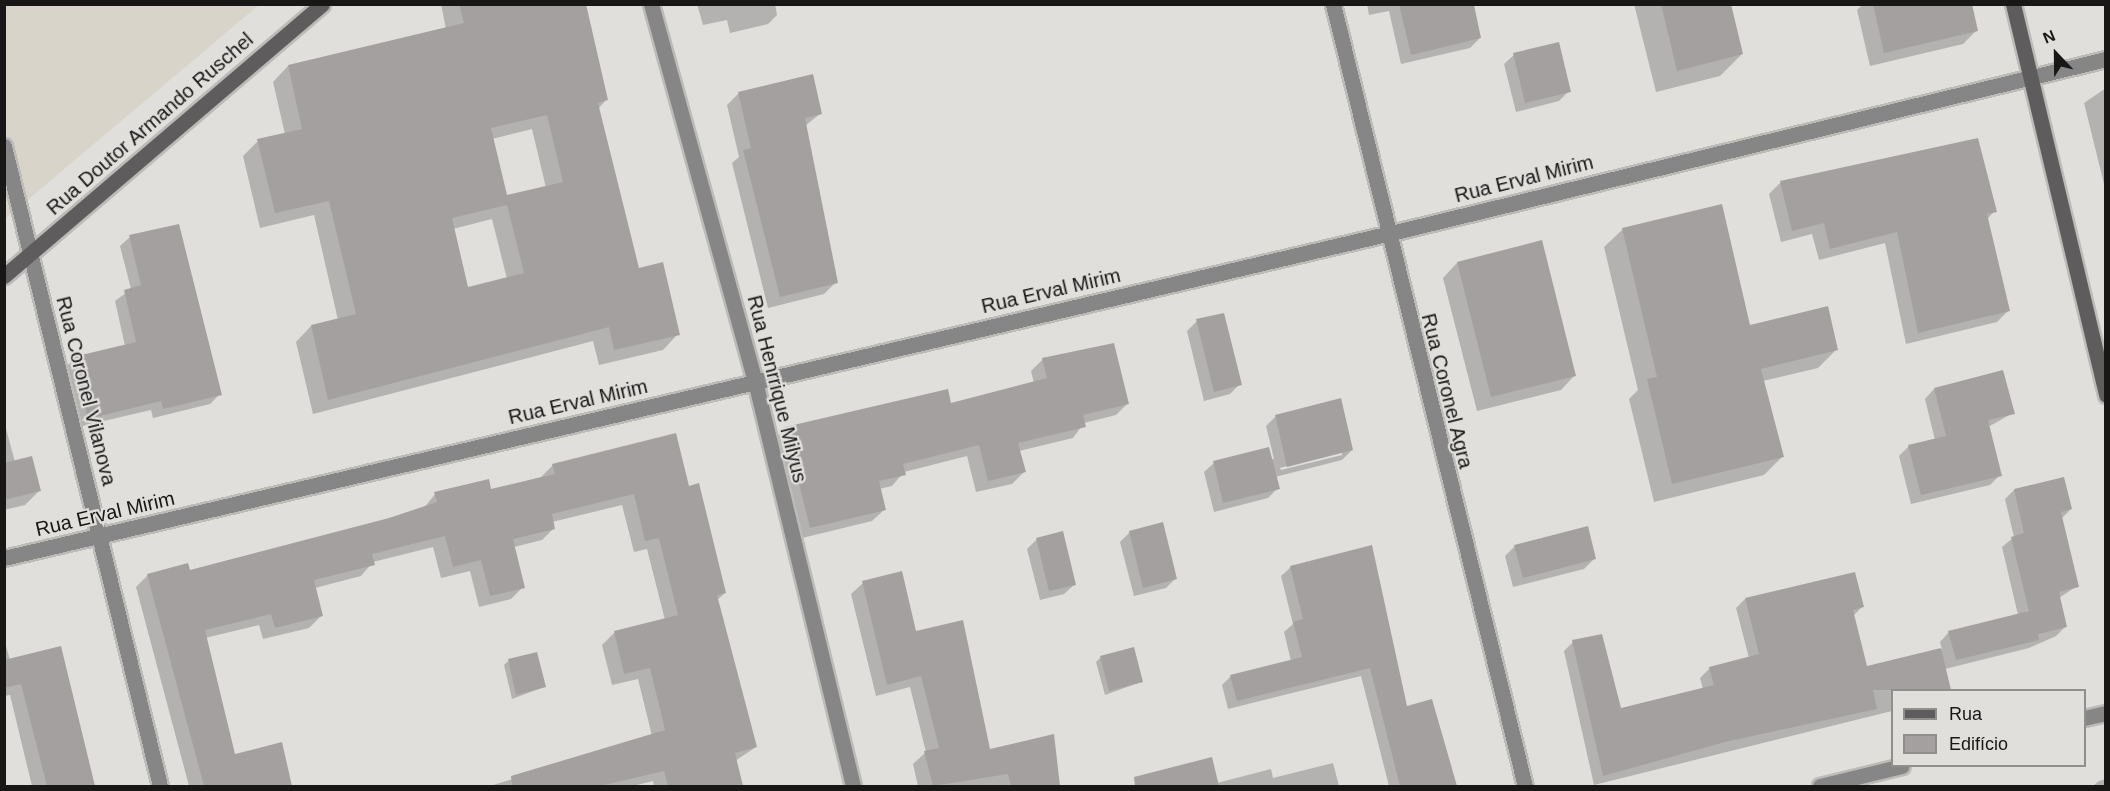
<!DOCTYPE html>
<html>
<head>
<meta charset="utf-8">
<style>
	body { margin:0 }
	#map { position:relative; width:2110px; height:791px; overflow:hidden; background:#e1dfdc; font-family:Arial,sans-serif }
	div>[style] { position:absolute }
	.built>* { inset:0; background:#d9d4ca }
	.shadow>* { inset:0; background:#0003 }
	.building>* { inset:0; background:#a4a09f }
	.roads { filter:drop-shadow(2px 0 #bdbbb8) drop-shadow(-2px 0 #bdbbb8) drop-shadow(0 2px #bdbbb8) drop-shadow(0 -2px #bdbbb8) }
	.minor>* { height:15px; margin:-7.5px; padding:0 7.5px; transform-origin:7.5px; border-radius:7.5px; background:#878687 }
	.tertiary>* { height:15px; margin:-7.5px; padding:0 7.5px; transform-origin:7.5px; border-radius:7.5px; background:#878687 }
	.secondary>* { height:15px; margin:-7.5px; padding:0 7.5px; transform-origin:7.5px; border-radius:7.5px; background:#5e5c5d }
	span { translate:-50% -50%; white-space:nowrap; text-align:center; line-height:1.15; -webkit-text-stroke:4.5px #e1dfdc; paint-order:stroke }
	.street-label { font-size:20px; color:#181716 }
	.frame { position:absolute; inset:0; border:6px solid #181716; pointer-events:none }
	.legend { position:absolute; left:1891px; top:689px; width:195px; height:78px; box-sizing:border-box; background:#e1dfdc; border:2px solid #918f8d; margin:0; padding:8px 10px; list-style:none; font-size:18px; color:#181716 }
	.legend li { display:flex; align-items:center; gap:12px; height:30px }
	.legend b { width:30px; border:2px solid #918f8d }
	.north { position:absolute; left:2026px; top:24px; width:60px; height:60px; -webkit-text-stroke:4px #e1dfdc; paint-order:stroke; rotate:338deg; font-size:16px; font-weight:700; line-height:24px; text-align:center; color:#181716 }
	.north::after { content:''; display:block; margin:auto; width:21px; height:27px; background:#181716; clip-path:polygon(50% 0,100% 100%,50% 72%,0 100%) }
</style>
</head>
<body>
<div id="map">
	<div class="built">
		<div style="clip-path:polygon(5px 5px,259px 5px,5px 219px)"></div>
	</div>
	<div class="shadow">
		<div style="clip-path:polygon(evenodd,441px 4px,584px 4px,606px 100px,598px 109px,638px 269px,678px 334px,663px 350px,599px 365px,593px 341px,313px 414px,296px 342px,311px 326px,338px 320px,314px 215px,260px 228px,243px 156px,258px 141px,285px 134px,273px 82px,288px 66px,446px 29px,441px 4px,532px 129px,546px 188px,506px 197px,492px 139px,532px 129px,441px 4px,492px 219px,507px 279px,467px 289px,453px 229px,492px 219px)"></div>
		<div style="clip-path:polygon(697px 4px,775px 4px,777px 15px,768px 24px,730px 33px,727px 20px,703px 25px)"></div>
		<div style="clip-path:polygon(1367px 4px,1464px 4px,1480px 38px,1470px 48px,1401px 64px,1389px 11px,1369px 15px)"></div>
		<div style="clip-path:polygon(1634px 4px,1730px 4px,1742px 54px,1720px 76px,1656px 92px)"></div>
		<div style="clip-path:polygon(1863px 4px,1971px 4px,1977px 30px,1963px 44px,1870px 66px,1857px 10px)"></div>
		<div style="clip-path:polygon(1514px 55px,1569px 91px,1559px 101px,1516px 112px,1504px 64px)"></div>
		<div style="clip-path:polygon(2106px 88px,2106px 192px,2084px 103px)"></div>
		<div style="clip-path:polygon(739px 93px,821px 113px,805px 126px,836px 282px,824px 294px,768px 308px,732px 163px,739px 157px,727px 105px)"></div>
		<div style="clip-path:polygon(1977px 140px,1995px 211px,1987px 219px,2009px 310px,1997px 322px,1906px 344px,1885px 243px,1819px 260px,1812px 234px,1781px 242px,1769px 194px,1780px 183px)"></div>
		<div style="clip-path:polygon(1623px 229px,1749px 327px,1837px 349px,1818px 368px,1763px 381px,1782px 457px,1764px 475px,1654px 502px,1629px 399px,1638px 390px,1604px 247px)"></div>
		<div style="clip-path:polygon(130px 237px,220px 394px,210px 404px,153px 418px,151px 410px,78px 427px,64px 369px,74px 359px,125px 346px,115px 301px,131px 289px,120px 246px)"></div>
		<div style="clip-path:polygon(1541px 242px,1575px 375px,1561px 390px,1477px 411px,1443px 278px,1457px 263px)"></div>
		<div style="clip-path:polygon(1197px 321px,1240px 384px,1230px 394px,1204px 401px,1187px 331px)"></div>
		<div style="clip-path:polygon(1043px 359px,1128px 403px,1116px 415px,1084px 423px,1073px 438px,1019px 451px,1024px 472px,1012px 484px,976px 492px,967px 456px,904px 472px,892px 486px,879px 489px,884px 510px,872px 521px,798px 539px,774px 440px,786px 428px,950px 405px,1034px 383px,1031px 371px)"></div>
		<div style="clip-path:polygon(1934px 389px,2013px 413px,1988px 427px,2000px 475px,1990px 485px,1911px 504px,1899px 456px,1909px 446px,1935px 440px,1925px 399px)"></div>
		<div style="clip-path:polygon(evenodd,1275px 417px,1352px 450px,1342px 460px,1275px 477px,1278px 488px,1268px 498px,1214px 512px,1204px 472px,1214px 463px,1274px 459px,1266px 426px,1275px 417px,1342px 452px,1342px 455px,1281px 470px,1280px 468px,1342px 452px)"></div>
		<div style="clip-path:polygon(4px 421px,15px 462px,39px 491px,25px 505px,4px 510px)"></div>
		<div style="clip-path:polygon(553px 465px,688px 488px,725px 593px,717px 600px,756px 747px,735px 761px,742px 786px,654px 786px,653px 781px,633px 786px,490px 786px,652px 736px,638px 679px,612px 685px,602px 645px,614px 633px,665px 620px,647px 549px,634px 552px,622px 505px,552px 522px,554px 528px,542px 540px,514px 547px,523px 587px,511px 599px,479px 607px,470px 571px,441px 578px,433px 547px,373px 562px,361px 576px,315px 588px,321px 616px,309px 628px,263px 639px,259px 625px,205px 638px,234px 756px,281px 744px,291px 786px,189px 786px,136px 587px,148px 575px,189px 571px,389px 519px,424px 508px,435px 494px,490px 491px,541px 477px)"></div>
		<div style="clip-path:polygon(2014px 490px,2071px 509px,2061px 519px,2077px 586px,2059px 598px,2066px 626px,2056px 636px,2029px 648px,1945px 669px,1949px 690px,1892px 690px,1892px 711px,1594px 785px,1564px 651px,1573px 642px,1620px 710px,1703px 689px,1700px 678px,1710px 668px,1749px 658px,1736px 608px,1745px 599px,1862px 607px,1853px 616px,1866px 668px,1942px 649px,1940px 642px,1949px 632px,2018px 615px,2002px 547px,2014px 537px,2005px 499px)"></div>
		<div style="clip-path:polygon(1130px 532px,1176px 578px,1166px 588px,1134px 596px,1120px 542px)"></div>
		<div style="clip-path:polygon(1037px 539px,1074px 585px,1064px 594px,1040px 600px,1027px 549px)"></div>
		<div style="clip-path:polygon(1515px 546px,1594px 559px,1584px 569px,1513px 587px,1505px 556px)"></div>
		<div style="clip-path:polygon(1291px 567px,1406px 708px,1431px 701px,1455px 786px,1389px 786px,1361px 676px,1228px 709px,1222px 685px,1231px 676px,1291px 661px,1284px 632px,1293px 624px,1281px 576px)"></div>
		<div style="clip-path:polygon(863px 583px,915px 633px,989px 751px,1053px 736px,1058px 786px,918px 786px,913px 764px,926px 752px,910px 687px,876px 696px,851px 594px)"></div>
		<div style="clip-path:polygon(4px 639px,10px 660px,60px 648px,94px 786px,32px 786px,10px 695px,4px 696px)"></div>
		<div style="clip-path:polygon(1101px 657px,1141px 682px,1105px 695px,1096px 662px)"></div>
		<div style="clip-path:polygon(508px 661px,544px 687px,512px 699px,504px 665px)"></div>
		<div style="clip-path:polygon(1333px 763px,1339px 786px,1174px 786px,1171px 778px,1217px 783px,1271px 769px,1273px 778px)"></div>
		<div style="clip-path:polygon(2106px 779px,2106px 786px,2093px 786px,2099px 781px)"></div>
	</div>
	<div class="building">
		<div style="clip-path:polygon(evenodd,459px 4px,586px 4px,608px 100px,598px 103px,639px 268px,663px 262px,680px 335px,614px 350px,609px 327px,328px 400px,311px 325px,356px 314px,329px 201px,275px 213px,257px 139px,302px 129px,288px 65px,464px 23px,459px 4px,547px 115px,563px 182px,507px 195px,491px 128px,547px 115px,459px 4px,507px 205px,524px 273px,468px 287px,452px 218px,507px 205px)"></div>
		<div style="clip-path:polygon(1399px 4px,1474px 5px,1481px 38px,1411px 55px)"></div>
		<div style="clip-path:polygon(1661px 4px,1731px 4px,1743px 54px,1677px 71px)"></div>
		<div style="clip-path:polygon(1873px 4px,1972px 4px,1978px 31px,1884px 53px)"></div>
		<div style="clip-path:polygon(1559px 42px,1571px 92px,1525px 103px,1513px 53px)"></div>
		<div style="clip-path:polygon(813px 74px,822px 114px,805px 118px,838px 283px,780px 297px,743px 150px,751px 148px,738px 92px)"></div>
		<div style="clip-path:polygon(1978px 138px,1997px 212px,1987px 214px,2010px 311px,1918px 333px,1897px 232px,1830px 249px,1824px 223px,1792px 231px,1780px 181px)"></div>
		<div style="clip-path:polygon(1722px 204px,1750px 325px,1828px 306px,1838px 350px,1761px 369px,1784px 457px,1672px 484px,1647px 379px,1657px 377px,1622px 228px)"></div>
		<div style="clip-path:polygon(179px 224px,222px 395px,163px 409px,161px 401px,88px 419px,73px 357px,136px 342px,124px 290px,141px 285px,129px 235px)"></div>
		<div style="clip-path:polygon(1542px 240px,1576px 376px,1491px 397px,1457px 262px)"></div>
		<div style="clip-path:polygon(1224px 313px,1242px 385px,1214px 392px,1196px 319px)"></div>
		<div style="clip-path:polygon(1114px 343px,1129px 404px,1083px 415px,1086px 427px,1018px 443px,1026px 472px,988px 481px,979px 445px,903px 464px,906px 475px,879px 481px,886px 510px,810px 528px,785px 427px,948px 389px,951px 403px,1047px 378px,1042px 358px)"></div>
		<div style="clip-path:polygon(2003px 370px,2015px 414px,1988px 420px,2002px 476px,1921px 495px,1908px 445px,1946px 436px,1934px 388px)"></div>
		<div style="clip-path:polygon(1341px 398px,1353px 450px,1287px 467px,1275px 415px)"></div>
		<div style="clip-path:polygon(676px 433px,689px 486px,699px 483px,726px 593px,717px 595px,757px 747px,735px 753px,743px 786px,668px 786px,664px 771px,600px 786px,512px 786px,511px 776px,665px 730px,650px 668px,624px 674px,614px 631px,678px 615px,659px 538px,645px 541px,634px 494px,552px 514px,555px 529px,513px 539px,525px 588px,490px 596px,481px 560px,453px 567px,445px 536px,372px 554px,375px 565px,314px 580px,323px 616px,275px 628px,271px 614px,205px 630px,235px 754px,282px 742px,292px 786px,204px 786px,147px 574px,188px 563px,190px 570px,389px 518px,437px 502px,434px 492px,489px 479px,491px 489px,555px 474px,552px 464px)"></div>
		<div style="clip-path:polygon(1269px 447px,1280px 489px,1223px 503px,1213px 461px)"></div>
		<div style="clip-path:polygon(32px 456px,41px 491px,4px 500px,4px 463px)"></div>
		<div style="clip-path:polygon(2064px 477px,2072px 509px,2061px 512px,2079px 587px,2059px 592px,2067px 627px,2038px 634px,2039px 640px,1956px 660px,1948px 631px,2029px 611px,2011px 537px,2024px 533px,2014px 489px)"></div>
		<div style="clip-path:polygon(1163px 522px,1177px 579px,1143px 588px,1129px 531px)"></div>
		<div style="clip-path:polygon(1588px 526px,1596px 559px,1523px 578px,1514px 545px)"></div>
		<div style="clip-path:polygon(1063px 531px,1076px 585px,1049px 591px,1036px 538px)"></div>
		<div style="clip-path:polygon(1372px 545px,1407px 706px,1432px 699px,1457px 786px,1400px 786px,1370px 668px,1237px 701px,1230px 675px,1302px 657px,1293px 622px,1303px 619px,1290px 566px)"></div>
		<div style="clip-path:polygon(902px 571px,916px 631px,963px 620px,990px 749px,1054px 734px,1060px 786px,1011px 786px,1008px 774px,933px 786px,924px 751px,939px 748px,921px 676px,887px 685px,862px 581px)"></div>
		<div style="clip-path:polygon(1855px 572px,1864px 607px,1853px 610px,1867px 666px,1941px 648px,1951px 690px,1873px 690px,1877px 709px,1725px 742px,1603px 776px,1572px 640px,1602px 634px,1621px 708px,1714px 685px,1709px 667px,1759px 654px,1745px 598px)"></div>
		<div style="clip-path:polygon(61px 646px,95px 786px,47px 786px,21px 684px,4px 688px,4px 660px)"></div>
		<div style="clip-path:polygon(1134px 647px,1143px 682px,1109px 691px,1100px 656px)"></div>
		<div style="clip-path:polygon(537px 652px,546px 687px,516px 695px,508px 659px)"></div>
		<div style="clip-path:polygon(1212px 757px,1219px 786px,1135px 786px,1134px 777px)"></div>
	</div>
	<div class="roads">
		<div class="minor">
			<div style="left:651px;top:4px;width:391px;rotate:74.6deg"></div>
			<div style="left:755px;top:381px;width:417px;rotate:76.4deg"></div>
			<div style="left:4px;top:146px;width:659px;rotate:76.3deg"></div>
			<div style="left:4px;top:558px;width:1420px;rotate:-13.19deg"></div>
			<div style="left:1387px;top:234px;width:740px;rotate:-13.68deg"></div>
			<div style="left:2084px;top:718px;width:23px;rotate:-13deg"></div>
			<div style="left:1820px;top:786px;width:84px;rotate:-13.7deg"></div>
		</div>
		<div class="tertiary">
			<div style="left:1333px;top:4px;width:805px;rotate:76.21deg"></div>
		</div>
		<div class="secondary">
			<div style="left:2013px;top:4px;width:402px;rotate:76.6deg"></div>
			<div style="left:4px;top:276px;width:418px;rotate:-40.5deg"></div>
		</div>
	</div>
	<div class="street-label">
		<span style="left:150px;top:124px;rotate:-41deg">Rua Doutor Armando Ruschel</span>
		<span style="left:1524px;top:179px;rotate:-14deg">Rua Erval Mirim</span>
		<span style="left:1051px;top:291px;rotate:-13deg">Rua Erval Mirim</span>
		<span style="left:777px;top:389px;rotate:76deg">Rua Henrrique Milyus</span>
		<span style="left:86px;top:391px;rotate:76deg">Rua Coronel Vilanova</span>
		<span style="left:1447px;top:391px;rotate:76deg">Rua Coronel Agra</span>
		<span style="left:578px;top:402px;rotate:-13deg">Rua Erval Mirim</span>
		<span style="left:105px;top:514px;rotate:-13deg">Rua Erval Mirim</span>
	</div>
	<div class="frame"></div>
	<ul class="legend">
	<li><b style="height:8px;background:#5e5c5d"></b>Rua</li>
	<li><b style="height:16px;background:#a4a09f"></b>Edifício</li>
	</ul>
	<div class="north">N</div>
</div>
</body>
</html>
